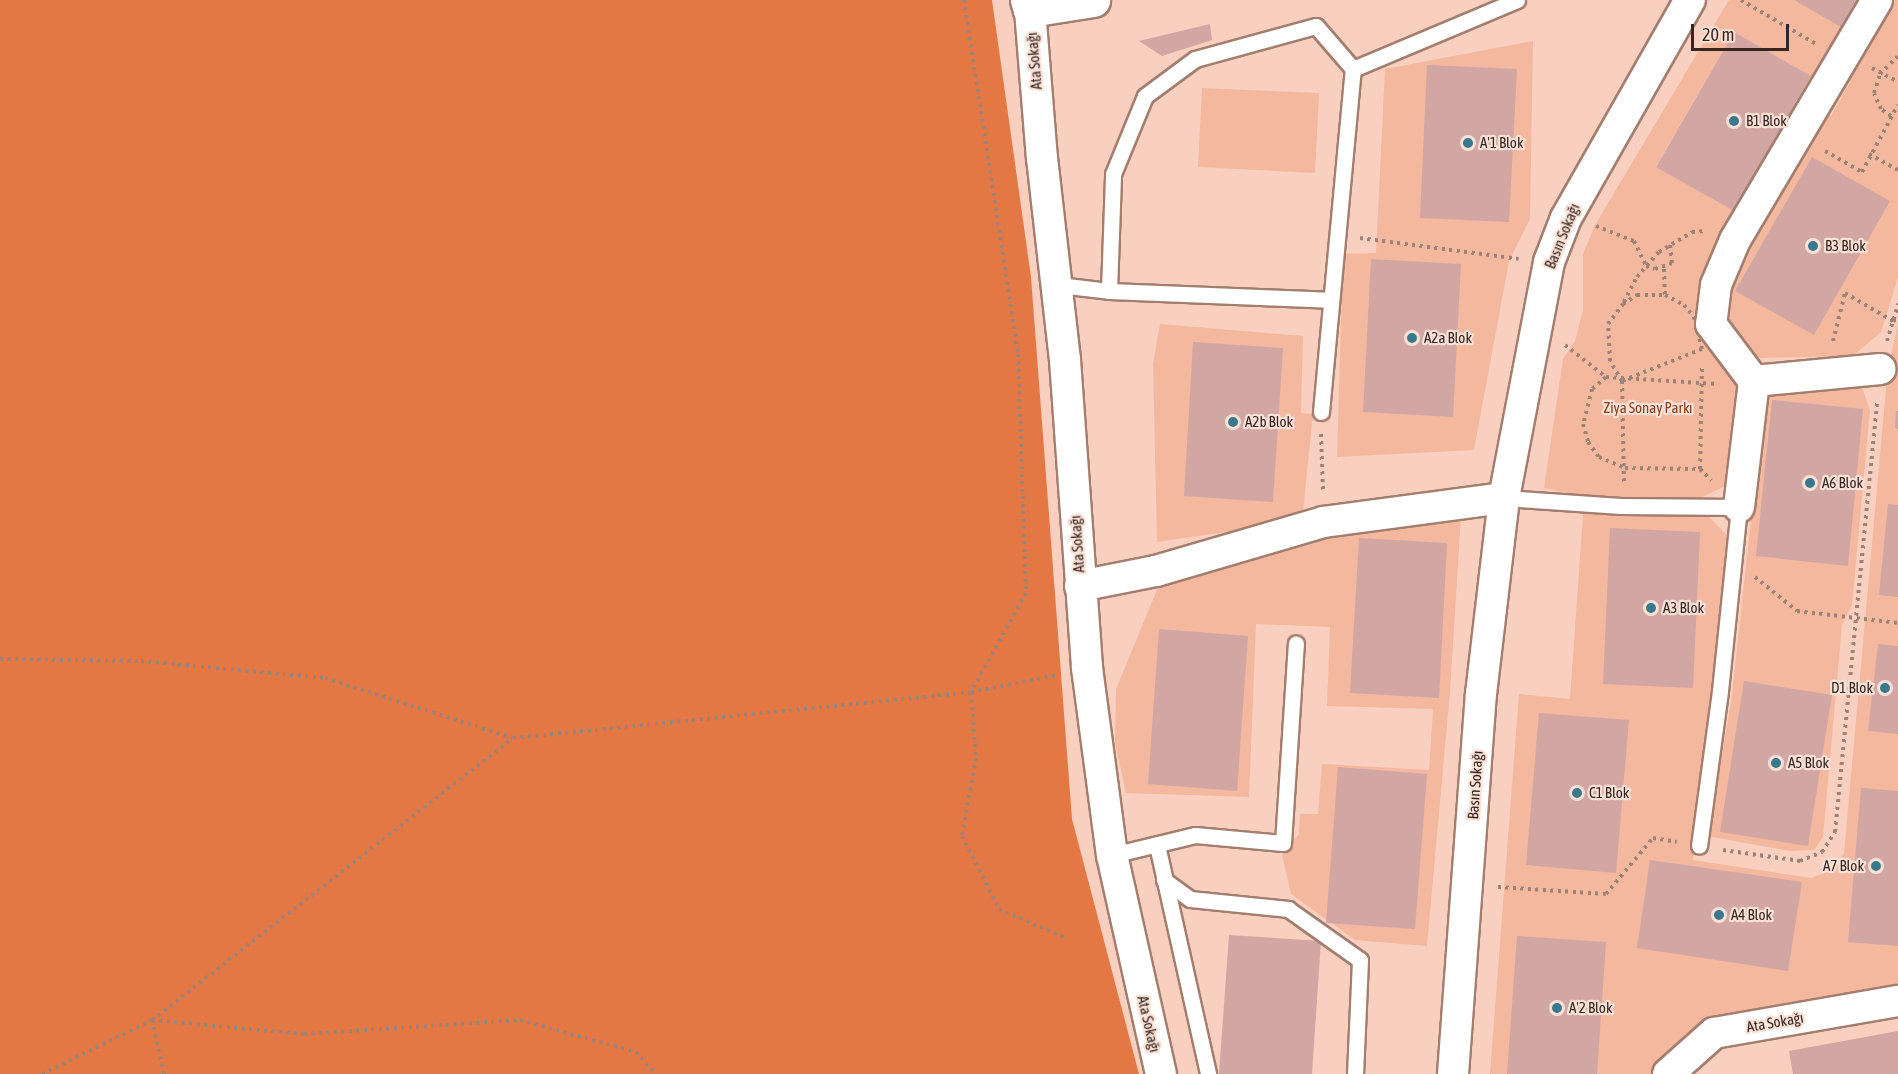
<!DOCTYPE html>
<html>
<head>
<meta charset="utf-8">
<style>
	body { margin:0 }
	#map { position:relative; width:1898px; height:1074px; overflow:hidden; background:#f9d0bf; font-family:"Asap Condensed",sans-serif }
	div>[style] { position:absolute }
	.green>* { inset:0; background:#f3b89e }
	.forest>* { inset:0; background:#e47845 }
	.building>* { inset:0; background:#d2a6a2 }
	.path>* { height:4px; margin-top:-2px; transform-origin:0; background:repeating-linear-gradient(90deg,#9f8276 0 3px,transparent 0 7.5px) }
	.roads { filter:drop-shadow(2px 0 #a37e6e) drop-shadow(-2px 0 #a37e6e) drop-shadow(0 2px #a37e6e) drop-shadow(0 -2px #a37e6e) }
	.service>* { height:15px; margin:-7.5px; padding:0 7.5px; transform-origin:7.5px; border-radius:7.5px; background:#fff }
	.minor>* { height:30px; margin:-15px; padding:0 15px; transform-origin:15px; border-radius:15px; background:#fff }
	.tertiary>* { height:33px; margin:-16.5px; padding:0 16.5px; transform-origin:16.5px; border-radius:16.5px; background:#fff }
	.dots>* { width:16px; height:16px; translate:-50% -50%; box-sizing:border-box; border:3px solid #fae1d7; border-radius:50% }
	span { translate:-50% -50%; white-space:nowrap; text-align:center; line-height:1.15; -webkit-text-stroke:4.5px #fae1d7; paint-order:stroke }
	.street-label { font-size:15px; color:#35261f }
	.poi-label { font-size:15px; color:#35261f }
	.left { translate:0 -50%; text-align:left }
	.right { translate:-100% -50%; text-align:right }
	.park-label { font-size:15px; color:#87401e }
	.scale { position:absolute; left:1691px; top:24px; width:98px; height:27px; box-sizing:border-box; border:3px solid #35261f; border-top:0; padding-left:8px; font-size:18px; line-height:21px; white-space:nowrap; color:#35261f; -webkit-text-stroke:4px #fae1d7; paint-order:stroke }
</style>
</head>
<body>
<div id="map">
	<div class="green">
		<div style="clip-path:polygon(1729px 0,1794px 0,1855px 31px,1823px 83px,1734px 32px,1656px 166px,1734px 211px,1737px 225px,1712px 262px,1742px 390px,1727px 485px,1692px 502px,1581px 496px,1544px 488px,1563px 359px,1575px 341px,1583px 310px,1583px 254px,1595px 225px)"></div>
		<div style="clip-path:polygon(1891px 0,1898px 0,1898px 277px,1881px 332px,1853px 356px,1759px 358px,1727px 326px,1726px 285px,1819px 113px,1831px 116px,1850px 82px,1845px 69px,1858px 45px,1872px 41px,1893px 8px)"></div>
		<div style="clip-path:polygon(1533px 41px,1530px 219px,1509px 261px,1474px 450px,1337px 457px,1343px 254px,1376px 253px,1385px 69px)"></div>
		<div style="clip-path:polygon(1202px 88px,1319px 93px,1315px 173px,1198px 167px)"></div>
		<div style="clip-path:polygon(1160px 324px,1303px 336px,1301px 413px,1313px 414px,1302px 521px,1157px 542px,1153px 364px)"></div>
		<div style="clip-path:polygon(1898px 325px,1898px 991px,1702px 1026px,1655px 1074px,1490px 1074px,1519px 694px,1570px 699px,1583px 514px,1706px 514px,1729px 537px,1729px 569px,1693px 860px,1811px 878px,1833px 869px,1844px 853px,1888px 367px)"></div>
		<div style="clip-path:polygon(1859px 379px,1870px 410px,1852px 605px,1842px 625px,1823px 837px,1814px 850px,1790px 851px,1707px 836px,1731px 703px,1763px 410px,1768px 393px)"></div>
		<div style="clip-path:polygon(1461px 516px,1450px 692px,1427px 946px,1355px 940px,1291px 894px,1282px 855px,1299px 834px,1300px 814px,1318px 814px,1322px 764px,1429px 770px,1433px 709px,1327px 706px,1330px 627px,1256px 624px,1249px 797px,1126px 793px,1115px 743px,1116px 689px,1159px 585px,1317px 541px)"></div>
	</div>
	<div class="forest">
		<div style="clip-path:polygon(0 0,992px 0,1031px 277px,1072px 819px,1139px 1074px,0 1074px)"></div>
	</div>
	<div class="building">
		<div style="clip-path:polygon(1794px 0,1856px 0,1841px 27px)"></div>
		<div style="clip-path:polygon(1210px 24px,1212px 40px,1162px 56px,1139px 41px)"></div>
		<div style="clip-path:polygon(1734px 32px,1811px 76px,1734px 211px,1656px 167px)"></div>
		<div style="clip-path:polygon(1427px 65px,1517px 69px,1509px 222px,1420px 218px)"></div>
		<div style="clip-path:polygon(1812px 157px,1890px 201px,1814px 335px,1735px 291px)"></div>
		<div style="clip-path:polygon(1371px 259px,1461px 264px,1453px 417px,1363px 412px)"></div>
		<div style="clip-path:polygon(1193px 342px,1283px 348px,1273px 502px,1184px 496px)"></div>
		<div style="clip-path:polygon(1772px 400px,1863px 409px,1848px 566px,1756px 556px)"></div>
		<div style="clip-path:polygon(1896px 411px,1898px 411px,1898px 429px,1895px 428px)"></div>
		<div style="clip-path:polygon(1888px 504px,1898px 505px,1898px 597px,1879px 595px)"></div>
		<div style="clip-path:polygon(1610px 528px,1700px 532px,1693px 688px,1603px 684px)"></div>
		<div style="clip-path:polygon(1359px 538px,1447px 543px,1439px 698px,1350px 693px)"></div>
		<div style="clip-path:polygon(1159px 629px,1248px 636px,1237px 791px,1148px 784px)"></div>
		<div style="clip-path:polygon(1878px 644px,1898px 646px,1898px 734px,1868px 731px)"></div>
		<div style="clip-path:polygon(1744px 681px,1832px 695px,1808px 846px,1720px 832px)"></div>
		<div style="clip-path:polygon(1539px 713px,1629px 720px,1616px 873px,1526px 865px)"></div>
		<div style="clip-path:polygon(1338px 767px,1427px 774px,1415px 929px,1326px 923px)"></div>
		<div style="clip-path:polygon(1861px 788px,1898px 791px,1898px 946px,1848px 942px)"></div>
		<div style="clip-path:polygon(1650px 860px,1802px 882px,1788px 971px,1637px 948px)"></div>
		<div style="clip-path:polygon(1229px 935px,1321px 941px,1312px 1074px,1219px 1074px)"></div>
		<div style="clip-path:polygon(1517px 936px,1606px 942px,1597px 1074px,1507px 1074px)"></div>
		<div style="clip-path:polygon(1898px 1031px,1898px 1074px,1793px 1074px,1789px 1051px)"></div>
	</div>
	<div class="path">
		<div style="left:964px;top:0;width:358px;rotate:81.3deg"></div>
		<div style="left:1018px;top:354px;width:239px;rotate:88.1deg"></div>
		<div style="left:1026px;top:593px;width:113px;rotate:119.1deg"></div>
		<div style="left:971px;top:692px;width:66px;rotate:85.7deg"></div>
		<div style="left:976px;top:758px;width:79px;rotate:100.2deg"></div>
		<div style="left:962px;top:836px;width:82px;rotate:63.1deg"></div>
		<div style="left:999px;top:909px;width:73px;rotate:23.4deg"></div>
		<div style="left:1741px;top:0;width:87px;rotate:30.4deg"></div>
		<div style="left:1872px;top:68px;width:30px;rotate:28deg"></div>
		<div style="left:1891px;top:116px;width:12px;rotate:-145deg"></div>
		<div style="left:1881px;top:109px;width:17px;rotate:-114deg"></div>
		<div style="left:1874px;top:93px;width:20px;rotate:-72deg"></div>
		<div style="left:1880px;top:74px;width:25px;rotate:-45deg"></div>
		<div style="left:1825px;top:151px;width:43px;rotate:29.6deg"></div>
		<div style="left:1862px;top:172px;width:76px;rotate:-61.8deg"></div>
		<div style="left:1869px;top:154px;width:33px;rotate:29deg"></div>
		<div style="left:1596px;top:226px;width:41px;rotate:21.5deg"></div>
		<div style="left:1634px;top:241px;width:28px;rotate:64deg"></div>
		<div style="left:1646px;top:266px;width:9px;rotate:18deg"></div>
		<div style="left:1655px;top:269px;width:18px;rotate:-19deg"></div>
		<div style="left:1672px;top:263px;width:20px;rotate:-96deg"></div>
		<div style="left:1360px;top:238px;width:160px;rotate:7.5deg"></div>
		<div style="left:1664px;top:269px;width:26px;rotate:88deg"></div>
		<div style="left:1637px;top:295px;width:28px"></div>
		<div style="left:1665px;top:295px;width:21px;rotate:28deg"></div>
		<div style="left:1684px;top:305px;width:16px;rotate:50deg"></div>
		<div style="left:1694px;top:317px;width:33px;rotate:76deg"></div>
		<div style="left:1702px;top:349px;width:86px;rotate:158.2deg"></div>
		<div style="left:1622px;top:381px;width:23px;rotate:-121deg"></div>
		<div style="left:1610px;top:361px;width:37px;rotate:-93deg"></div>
		<div style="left:1608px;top:324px;width:25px;rotate:-53deg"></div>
		<div style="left:1623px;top:304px;width:17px;rotate:-33deg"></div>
		<div style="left:1624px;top:302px;width:28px;rotate:-63deg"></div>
		<div style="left:1637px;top:277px;width:33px;rotate:-49deg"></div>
		<div style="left:1659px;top:252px;width:39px;rotate:-31deg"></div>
		<div style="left:1692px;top:232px;width:12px;rotate:-5deg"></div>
		<div style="left:1833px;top:341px;width:49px;rotate:-76deg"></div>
		<div style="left:1845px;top:293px;width:56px;rotate:30.3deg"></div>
		<div style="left:1893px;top:321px;width:5px;rotate:-22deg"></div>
		<div style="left:1887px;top:341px;width:39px;rotate:-73deg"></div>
		<div style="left:1565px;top:345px;width:52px;rotate:38deg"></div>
		<div style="left:1606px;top:377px;width:111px;rotate:3.6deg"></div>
		<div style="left:1606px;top:377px;width:18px;rotate:139deg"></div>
		<div style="left:1592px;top:389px;width:36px;rotate:104deg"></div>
		<div style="left:1583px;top:424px;width:19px;rotate:74deg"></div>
		<div style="left:1588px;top:442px;width:19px;rotate:54deg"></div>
		<div style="left:1599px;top:457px;width:28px;rotate:23deg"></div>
		<div style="left:1625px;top:468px;width:75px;rotate:0.8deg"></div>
		<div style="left:1700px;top:469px;width:16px;rotate:45deg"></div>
		<div style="left:1622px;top:381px;width:101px;rotate:88.9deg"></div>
		<div style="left:1321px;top:434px;width:58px;rotate:88deg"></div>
		<div style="left:1700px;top:469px;width:104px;rotate:-88.9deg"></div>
		<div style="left:1755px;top:577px;width:54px;rotate:39deg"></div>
		<div style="left:1797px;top:611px;width:102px;rotate:6.8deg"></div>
		<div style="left:0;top:659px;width:141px;rotate:0.8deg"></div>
		<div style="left:141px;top:661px;width:185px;rotate:5.3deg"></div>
		<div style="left:325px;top:678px;width:197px;rotate:17.7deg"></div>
		<div style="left:513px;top:738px;width:460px;rotate:-5.7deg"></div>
		<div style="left:971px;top:692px;width:88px;rotate:-11.2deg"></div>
		<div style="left:1723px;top:850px;width:78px;rotate:8.1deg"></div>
		<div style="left:1800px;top:861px;width:24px;rotate:-22deg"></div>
		<div style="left:1822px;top:852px;width:24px;rotate:-57deg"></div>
		<div style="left:1835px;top:832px;width:433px;rotate:-84.4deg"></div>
		<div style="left:1498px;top:887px;width:108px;rotate:3.7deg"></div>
		<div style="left:1606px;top:894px;width:73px;rotate:-50deg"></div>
		<div style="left:1653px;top:838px;width:24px;rotate:9deg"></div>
		<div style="left:42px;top:1074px;width:123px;rotate:-26.1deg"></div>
		<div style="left:152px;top:1020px;width:457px;rotate:-38deg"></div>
		<div style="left:164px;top:1074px;width:55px;rotate:-102.5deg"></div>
		<div style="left:152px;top:1020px;width:153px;rotate:5.3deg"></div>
		<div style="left:304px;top:1034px;width:216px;rotate:-3.7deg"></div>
		<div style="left:520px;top:1020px;width:120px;rotate:15.4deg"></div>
		<div style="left:636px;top:1052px;width:30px;rotate:48deg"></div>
	</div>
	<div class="roads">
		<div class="service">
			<div style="left:1059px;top:285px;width:50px;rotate:6.8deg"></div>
			<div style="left:1109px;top:291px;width:220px;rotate:2.3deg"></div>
			<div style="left:1109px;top:291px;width:117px;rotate:-88deg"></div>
			<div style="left:1113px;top:174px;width:84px;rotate:-67.7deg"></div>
			<div style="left:1145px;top:96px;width:62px;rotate:-36.5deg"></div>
			<div style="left:1195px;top:59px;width:125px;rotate:-15.3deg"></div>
			<div style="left:1316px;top:26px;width:57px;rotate:49.3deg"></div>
			<div style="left:1321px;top:412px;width:344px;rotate:-84.7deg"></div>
			<div style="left:1353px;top:69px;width:178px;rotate:-22.8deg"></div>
			<div style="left:1504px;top:498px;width:117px;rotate:3.9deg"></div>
			<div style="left:1621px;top:506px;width:118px;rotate:0.5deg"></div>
			<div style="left:1739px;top:507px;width:185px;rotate:95.9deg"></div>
			<div style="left:1720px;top:691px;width:156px;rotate:97.7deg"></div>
			<div style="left:1157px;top:845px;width:235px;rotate:77.4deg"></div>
			<div style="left:1112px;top:855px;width:85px;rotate:-13.5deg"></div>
			<div style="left:1195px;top:835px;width:88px;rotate:5.2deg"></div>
			<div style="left:1283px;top:843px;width:200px;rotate:-86.3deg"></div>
			<div style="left:1164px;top:880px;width:32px;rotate:36deg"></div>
			<div style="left:1190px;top:899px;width:99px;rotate:5.8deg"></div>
			<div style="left:1288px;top:909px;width:88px;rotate:35.3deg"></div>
			<div style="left:1360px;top:960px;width:114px;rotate:92.5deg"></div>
		</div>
		<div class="minor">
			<div style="left:1877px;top:0;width:279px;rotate:120.6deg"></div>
			<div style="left:1735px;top:240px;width:49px;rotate:112.9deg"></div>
			<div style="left:1716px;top:285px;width:39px;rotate:97deg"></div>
			<div style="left:1711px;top:324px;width:71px;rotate:53deg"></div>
			<div style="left:1754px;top:381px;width:127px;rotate:-5.4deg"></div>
			<div style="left:1030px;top:10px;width:148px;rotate:85.4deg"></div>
			<div style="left:1042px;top:158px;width:203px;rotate:83.5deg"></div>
			<div style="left:1065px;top:360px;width:309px;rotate:85.9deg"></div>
			<div style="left:1087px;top:668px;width:189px;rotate:82.4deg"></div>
			<div style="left:1112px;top:855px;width:224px;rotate:77.4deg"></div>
			<div style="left:1739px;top:507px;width:127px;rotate:-83.2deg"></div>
			<div style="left:1080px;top:586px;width:77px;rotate:-11.2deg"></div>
			<div style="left:1156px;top:571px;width:175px;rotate:-16.3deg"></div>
			<div style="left:1324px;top:522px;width:182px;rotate:-7.6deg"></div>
			<div style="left:1453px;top:1074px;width:381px;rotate:-85.8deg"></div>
			<div style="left:1481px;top:694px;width:197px;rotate:-83.3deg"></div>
			<div style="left:1504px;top:498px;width:240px;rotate:-79.2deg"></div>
			<div style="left:1549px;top:262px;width:47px;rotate:-68.9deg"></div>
			<div style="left:1566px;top:218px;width:251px;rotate:-60.4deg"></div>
			<div style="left:1668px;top:1074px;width:62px;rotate:-41.7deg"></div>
			<div style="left:1714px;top:1033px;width:187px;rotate:-9.9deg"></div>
		</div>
		<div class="tertiary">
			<div style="left:1027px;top:0;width:10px;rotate:73deg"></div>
			<div style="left:1030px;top:10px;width:64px;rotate:-9deg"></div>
		</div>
	</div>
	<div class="dots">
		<div style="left:1734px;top:121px;background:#3a788e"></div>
		<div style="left:1468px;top:143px;background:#3a788e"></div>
		<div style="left:1813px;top:246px;background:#3a788e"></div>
		<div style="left:1412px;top:338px;background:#3a788e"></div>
		<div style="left:1233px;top:422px;background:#3a788e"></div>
		<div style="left:1810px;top:483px;background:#3a788e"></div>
		<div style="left:1651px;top:608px;background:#3a788e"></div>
		<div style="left:1885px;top:688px;background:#3a788e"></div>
		<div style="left:1776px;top:763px;background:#3a788e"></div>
		<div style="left:1577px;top:793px;background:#3a788e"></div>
		<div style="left:1876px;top:866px;background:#3a788e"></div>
		<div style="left:1719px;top:915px;background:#3a788e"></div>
		<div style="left:1557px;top:1008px;background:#3a788e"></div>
	</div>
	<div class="street-label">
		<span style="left:1034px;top:61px;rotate:-95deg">Ata Sokağı</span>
		<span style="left:1562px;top:236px;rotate:-68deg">Basın Sokağı</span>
		<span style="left:1077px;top:544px;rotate:-94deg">Ata Sokağı</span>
		<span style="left:1475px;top:785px;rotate:-86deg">Basın Sokağı</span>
		<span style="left:1775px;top:1022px;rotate:-10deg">Ata Sokağı</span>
		<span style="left:1149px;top:1024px;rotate:77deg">Ata Sokağı</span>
	</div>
	<div class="poi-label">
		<span class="left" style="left:1746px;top:121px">B1 Blok</span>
		<span class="left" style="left:1480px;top:143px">A'1 Blok</span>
		<span class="left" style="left:1825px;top:246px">B3 Blok</span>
		<span class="left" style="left:1424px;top:338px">A2a Blok</span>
		<span class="left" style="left:1245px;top:422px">A2b Blok</span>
		<span class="left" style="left:1822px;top:483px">A6 Blok</span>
		<span class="left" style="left:1663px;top:608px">A3 Blok</span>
		<span class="right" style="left:1873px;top:688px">D1 Blok</span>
		<span class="left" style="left:1788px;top:763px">A5 Blok</span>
		<span class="left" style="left:1589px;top:793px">C1 Blok</span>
		<span class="right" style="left:1864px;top:866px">A7 Blok</span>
		<span class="left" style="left:1731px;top:915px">A4 Blok</span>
		<span class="left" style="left:1569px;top:1008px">A'2 Blok</span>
	</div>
	<div class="park-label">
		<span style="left:1648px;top:408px">Ziya Sonay Parkı</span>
	</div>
	<div class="scale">20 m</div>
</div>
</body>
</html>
